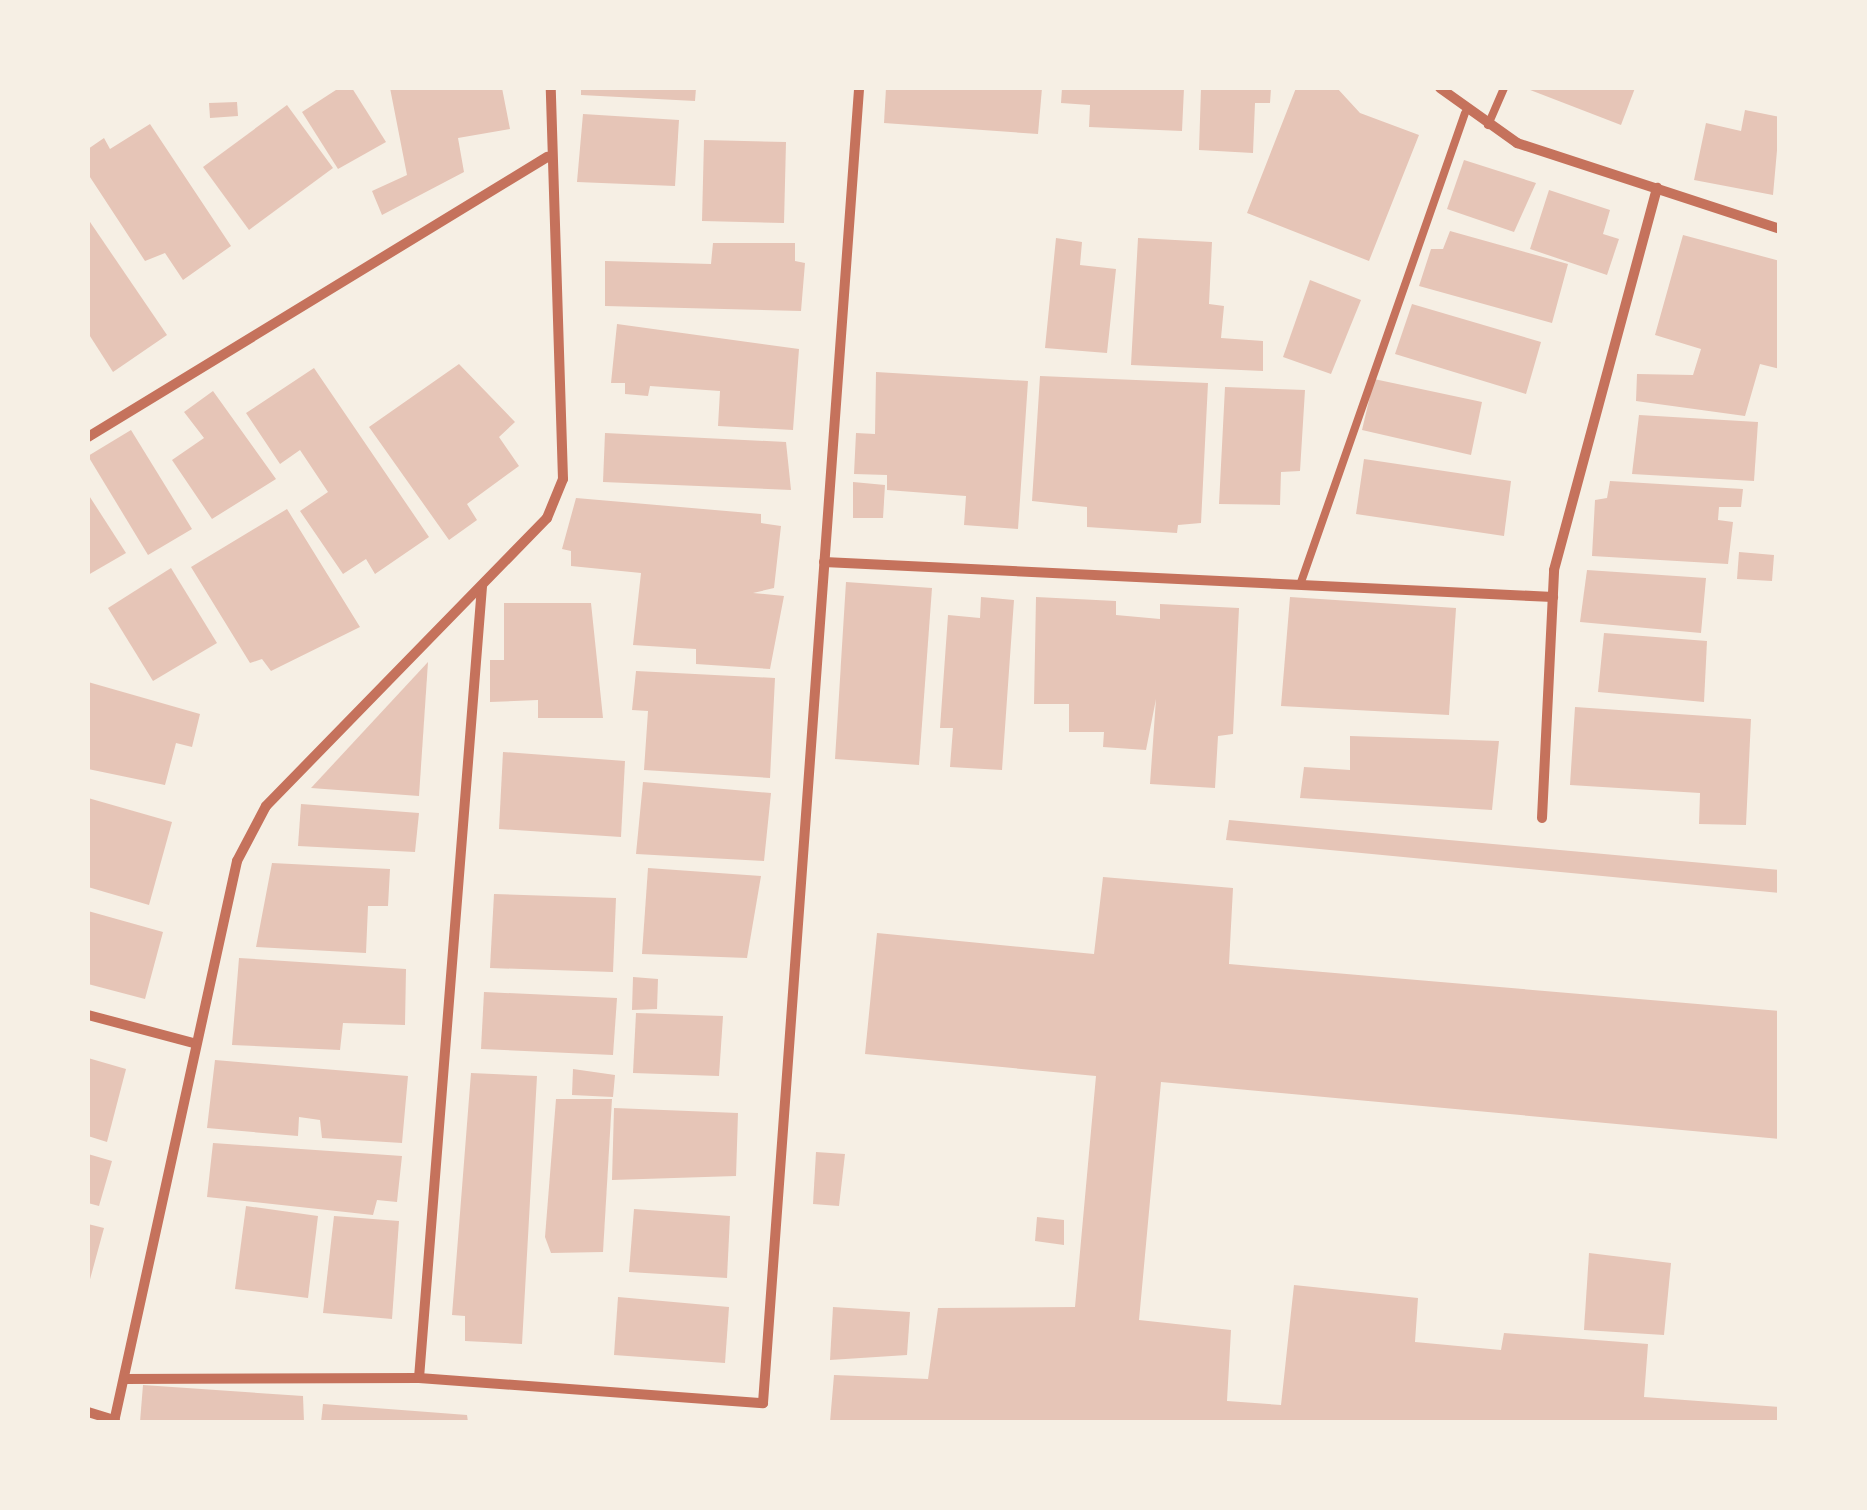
<!DOCTYPE html>
<html>
<head>
<meta charset="utf-8">
<style>
	body { margin:0 }
	#map { position:relative; width:1867px; height:1510px; overflow:hidden; background:#f6efe4; font-family:"Roboto Condensed",sans-serif }
	div>[style] { position:absolute }
	.building>* { inset:0; background:#e6c5b7 }
	.service>* { height:8px; margin:-4px; padding:0 4px; transform-origin:4px; border-radius:4px; background:#c5725c }
	.minor>* { height:10px; margin:-5px; padding:0 5px; transform-origin:5px; border-radius:5px; background:#c5725c }
	span { translate:-50% -50%; white-space:nowrap; text-align:center; line-height:1.15; -webkit-text-stroke:9px #f6efe4; paint-order:stroke }
	.frame { position:absolute; inset:0; border:90px solid #f6efe4; pointer-events:none }
</style>
</head>
<body>
<div id="map">
	<div class="building">
		<div style="clip-path:polygon(339px 88px,352px 88px,386px 142px,338px 169px,302px 112px)"></div>
		<div style="clip-path:polygon(390px 88px,502px 88px,510px 129px,458px 138px,464px 172px,382px 215px,372px 191px,407px 175px)"></div>
		<div style="clip-path:polygon(581px 88px,696px 88px,695px 101px,581px 95px)"></div>
		<div style="clip-path:polygon(886px 88px,1042px 88px,1038px 134px,884px 123px)"></div>
		<div style="clip-path:polygon(1062px 88px,1184px 88px,1182px 131px,1089px 127px,1090px 105px,1061px 103px)"></div>
		<div style="clip-path:polygon(1201px 88px,1271px 88px,1270px 103px,1255px 103px,1253px 153px,1199px 150px)"></div>
		<div style="clip-path:polygon(1296px 88px,1337px 88px,1360px 113px,1419px 135px,1369px 261px,1247px 213px)"></div>
		<div style="clip-path:polygon(1525px 88px,1635px 88px,1621px 125px)"></div>
		<div style="clip-path:polygon(237px 102px,238px 116px,210px 118px,209px 103px)"></div>
		<div style="clip-path:polygon(287px 105px,333px 168px,249px 230px,203px 167px)"></div>
		<div style="clip-path:polygon(1745px 110px,1780px 117px,1773px 195px,1694px 180px,1706px 123px,1741px 131px)"></div>
		<div style="clip-path:polygon(583px 114px,679px 120px,675px 186px,577px 182px)"></div>
		<div style="clip-path:polygon(150px 124px,231px 246px,183px 280px,165px 253px,145px 261px,88px 174px,88px 149px,104px 138px,110px 149px)"></div>
		<div style="clip-path:polygon(704px 140px,786px 142px,784px 223px,702px 221px)"></div>
		<div style="clip-path:polygon(1464px 160px,1536px 183px,1514px 232px,1447px 209px)"></div>
		<div style="clip-path:polygon(1549px 190px,1610px 210px,1603px 234px,1619px 239px,1607px 275px,1530px 249px)"></div>
		<div style="clip-path:polygon(88px 219px,167px 335px,113px 372px,88px 333px)"></div>
		<div style="clip-path:polygon(1450px 231px,1568px 264px,1552px 323px,1419px 286px,1431px 249px,1443px 249px)"></div>
		<div style="clip-path:polygon(1683px 235px,1780px 261px,1780px 369px,1760px 364px,1745px 416px,1636px 401px,1637px 374px,1693px 375px,1701px 349px,1655px 335px)"></div>
		<div style="clip-path:polygon(1056px 238px,1082px 242px,1080px 265px,1116px 269px,1107px 353px,1045px 348px)"></div>
		<div style="clip-path:polygon(1138px 238px,1212px 242px,1209px 304px,1224px 306px,1221px 338px,1263px 341px,1263px 371px,1131px 365px)"></div>
		<div style="clip-path:polygon(713px 243px,795px 243px,795px 261px,805px 263px,801px 311px,605px 306px,605px 261px,711px 264px)"></div>
		<div style="clip-path:polygon(1310px 280px,1361px 300px,1331px 374px,1283px 357px)"></div>
		<div style="clip-path:polygon(1412px 304px,1541px 342px,1526px 394px,1395px 354px)"></div>
		<div style="clip-path:polygon(617px 324px,799px 349px,793px 430px,718px 426px,720px 391px,650px 386px,648px 396px,625px 394px,625px 383px,611px 383px)"></div>
		<div style="clip-path:polygon(459px 364px,515px 422px,499px 437px,519px 466px,467px 504px,477px 520px,449px 540px,369px 427px)"></div>
		<div style="clip-path:polygon(314px 368px,429px 537px,375px 574px,366px 559px,343px 574px,300px 511px,328px 492px,300px 450px,280px 464px,246px 413px)"></div>
		<div style="clip-path:polygon(876px 372px,1028px 381px,1018px 529px,964px 525px,966px 496px,887px 490px,887px 475px,854px 474px,856px 433px,875px 434px)"></div>
		<div style="clip-path:polygon(1040px 376px,1208px 383px,1201px 523px,1178px 525px,1177px 533px,1087px 527px,1087px 507px,1032px 501px)"></div>
		<div style="clip-path:polygon(1374px 379px,1482px 402px,1471px 455px,1362px 430px)"></div>
		<div style="clip-path:polygon(1225px 387px,1305px 390px,1300px 471px,1281px 472px,1280px 505px,1219px 504px)"></div>
		<div style="clip-path:polygon(213px 391px,276px 479px,212px 519px,172px 460px,204px 438px,184px 412px)"></div>
		<div style="clip-path:polygon(1639px 415px,1758px 422px,1754px 481px,1632px 474px)"></div>
		<div style="clip-path:polygon(131px 430px,192px 529px,148px 555px,88px 456px)"></div>
		<div style="clip-path:polygon(605px 433px,786px 442px,791px 490px,603px 482px)"></div>
		<div style="clip-path:polygon(1364px 459px,1511px 481px,1504px 536px,1356px 514px)"></div>
		<div style="clip-path:polygon(1610px 481px,1743px 489px,1741px 507px,1719px 507px,1718px 520px,1733px 522px,1728px 564px,1592px 556px,1595px 500px,1607px 498px)"></div>
		<div style="clip-path:polygon(853px 482px,885px 485px,883px 518px,853px 518px)"></div>
		<div style="clip-path:polygon(88px 494px,126px 553px,88px 575px)"></div>
		<div style="clip-path:polygon(576px 498px,761px 514px,761px 523px,781px 526px,774px 588px,753px 593px,784px 596px,770px 669px,696px 664px,696px 649px,633px 645px,641px 573px,571px 566px,571px 551px,562px 549px)"></div>
		<div style="clip-path:polygon(287px 509px,360px 627px,271px 671px,262px 659px,250px 663px,191px 567px)"></div>
		<div style="clip-path:polygon(1739px 552px,1774px 555px,1772px 581px,1737px 579px)"></div>
		<div style="clip-path:polygon(171px 568px,217px 643px,153px 681px,108px 608px)"></div>
		<div style="clip-path:polygon(1587px 570px,1706px 578px,1701px 633px,1580px 622px)"></div>
		<div style="clip-path:polygon(846px 582px,932px 588px,919px 765px,835px 759px)"></div>
		<div style="clip-path:polygon(981px 597px,1014px 600px,1002px 770px,950px 767px,953px 728px,940px 728px,948px 615px,980px 618px)"></div>
		<div style="clip-path:polygon(1036px 597px,1116px 601px,1116px 615px,1160px 619px,1160px 604px,1239px 608px,1233px 734px,1218px 736px,1215px 788px,1150px 784px,1156px 699px,1146px 750px,1103px 747px,1104px 732px,1069px 732px,1069px 704px,1034px 704px)"></div>
		<div style="clip-path:polygon(1290px 597px,1456px 608px,1449px 715px,1281px 706px)"></div>
		<div style="clip-path:polygon(504px 603px,591px 603px,603px 718px,538px 718px,538px 700px,490px 702px,490px 660px,504px 660px)"></div>
		<div style="clip-path:polygon(1604px 633px,1707px 641px,1704px 702px,1598px 692px)"></div>
		<div style="clip-path:polygon(428px 662px,419px 796px,311px 788px)"></div>
		<div style="clip-path:polygon(636px 671px,775px 678px,770px 778px,644px 770px,648px 711px,632px 710px)"></div>
		<div style="clip-path:polygon(88px 682px,200px 714px,192px 747px,176px 743px,165px 785px,88px 769px)"></div>
		<div style="clip-path:polygon(1575px 707px,1751px 719px,1746px 825px,1699px 824px,1700px 793px,1570px 785px)"></div>
		<div style="clip-path:polygon(1350px 736px,1499px 741px,1492px 810px,1300px 798px,1304px 767px,1350px 770px)"></div>
		<div style="clip-path:polygon(503px 752px,625px 761px,621px 837px,499px 829px)"></div>
		<div style="clip-path:polygon(643px 782px,771px 793px,764px 861px,636px 854px)"></div>
		<div style="clip-path:polygon(88px 798px,172px 822px,149px 905px,88px 887px)"></div>
		<div style="clip-path:polygon(301px 804px,419px 813px,415px 852px,298px 846px)"></div>
		<div style="clip-path:polygon(1229px 820px,1780px 870px,1780px 893px,1226px 840px)"></div>
		<div style="clip-path:polygon(272px 863px,390px 869px,388px 906px,368px 906px,366px 953px,256px 947px)"></div>
		<div style="clip-path:polygon(648px 868px,761px 876px,747px 958px,642px 954px)"></div>
		<div style="clip-path:polygon(1103px 877px,1233px 888px,1229px 964px,1780px 1011px,1780px 1139px,1161px 1082px,1139px 1320px,1231px 1330px,1227px 1401px,1281px 1405px,1294px 1285px,1418px 1298px,1415px 1342px,1501px 1350px,1504px 1333px,1648px 1344px,1644px 1397px,1780px 1407px,1780px 1422px,830px 1422px,834px 1375px,928px 1379px,938px 1308px,1075px 1307px,1096px 1076px,865px 1054px,877px 933px,1094px 954px)"></div>
		<div style="clip-path:polygon(494px 894px,616px 898px,613px 972px,490px 968px)"></div>
		<div style="clip-path:polygon(88px 911px,163px 932px,145px 999px,88px 984px)"></div>
		<div style="clip-path:polygon(239px 958px,406px 969px,405px 1025px,343px 1023px,340px 1050px,232px 1045px)"></div>
		<div style="clip-path:polygon(633px 977px,658px 979px,657px 1009px,632px 1010px)"></div>
		<div style="clip-path:polygon(484px 992px,617px 998px,613px 1055px,481px 1049px)"></div>
		<div style="clip-path:polygon(636px 1013px,723px 1016px,719px 1076px,633px 1073px)"></div>
		<div style="clip-path:polygon(88px 1058px,126px 1069px,107px 1142px,88px 1136px)"></div>
		<div style="clip-path:polygon(215px 1060px,408px 1076px,402px 1143px,322px 1138px,320px 1120px,299px 1117px,298px 1136px,207px 1128px)"></div>
		<div style="clip-path:polygon(573px 1069px,615px 1075px,613px 1097px,572px 1095px)"></div>
		<div style="clip-path:polygon(471px 1073px,537px 1076px,522px 1344px,465px 1341px,465px 1316px,452px 1315px)"></div>
		<div style="clip-path:polygon(556px 1099px,612px 1099px,603px 1252px,551px 1253px,545px 1237px)"></div>
		<div style="clip-path:polygon(614px 1108px,738px 1113px,736px 1176px,612px 1180px)"></div>
		<div style="clip-path:polygon(213px 1143px,402px 1156px,397px 1202px,377px 1200px,373px 1215px,207px 1197px)"></div>
		<div style="clip-path:polygon(816px 1152px,845px 1154px,839px 1206px,813px 1204px)"></div>
		<div style="clip-path:polygon(88px 1154px,112px 1161px,99px 1206px,88px 1203px)"></div>
		<div style="clip-path:polygon(246px 1206px,318px 1216px,308px 1298px,235px 1289px)"></div>
		<div style="clip-path:polygon(634px 1209px,730px 1216px,727px 1278px,629px 1272px)"></div>
		<div style="clip-path:polygon(334px 1216px,399px 1221px,392px 1319px,323px 1313px)"></div>
		<div style="clip-path:polygon(1037px 1217px,1064px 1220px,1064px 1245px,1035px 1241px)"></div>
		<div style="clip-path:polygon(88px 1224px,104px 1228px,89px 1283px,88px 1283px)"></div>
		<div style="clip-path:polygon(1589px 1253px,1671px 1263px,1664px 1335px,1584px 1330px)"></div>
		<div style="clip-path:polygon(618px 1297px,729px 1307px,725px 1363px,614px 1355px)"></div>
		<div style="clip-path:polygon(833px 1307px,910px 1312px,907px 1355px,830px 1360px)"></div>
		<div style="clip-path:polygon(143px 1385px,303px 1396px,304px 1422px,140px 1422px)"></div>
		<div style="clip-path:polygon(323px 1404px,467px 1415px,468px 1422px,321px 1422px)"></div>
	</div>
	<div class="service">
		<div style="left:1488px;top:125px;width:40px;rotate:-66.6deg"></div>
		<div style="left:1300px;top:585px;width:500px;rotate:-70.73deg"></div>
	</div>
	<div class="minor">
		<div style="left:1440px;top:88px;width:95px;rotate:35.5deg"></div>
		<div style="left:1517px;top:143px;width:277px;rotate:18.1deg"></div>
		<div style="left:88px;top:437px;width:538px;rotate:-31.38deg"></div>
		<div style="left:824px;top:562px;width:730px;rotate:2.75deg"></div>
		<div style="left:1542px;top:818px;width:248px;rotate:-87.2deg"></div>
		<div style="left:1554px;top:570px;width:396px;rotate:-74.9deg"></div>
		<div style="left:88px;top:1015px;width:109px;rotate:14.9deg"></div>
		<div style="left:419px;top:1378px;width:795px;rotate:-85.45deg"></div>
		<div style="left:124px;top:1379px;width:295px;rotate:-0.2deg"></div>
		<div style="left:419px;top:1378px;width:345px;rotate:4.2deg"></div>
		<div style="left:763px;top:1403px;width:1318px;rotate:-85.82deg"></div>
		<div style="left:88px;top:1412px;width:28px;rotate:17deg"></div>
		<div style="left:114px;top:1422px;width:574px;rotate:-77.63deg"></div>
		<div style="left:237px;top:861px;width:62px;rotate:-62.2deg"></div>
		<div style="left:266px;top:806px;width:402px;rotate:-45.7deg"></div>
		<div style="left:547px;top:518px;width:42px;rotate:-67.7deg"></div>
		<div style="left:563px;top:479px;width:391px;rotate:-91.8deg"></div>
	</div>
	<div class="frame"></div>
</div>
</body>
</html>
